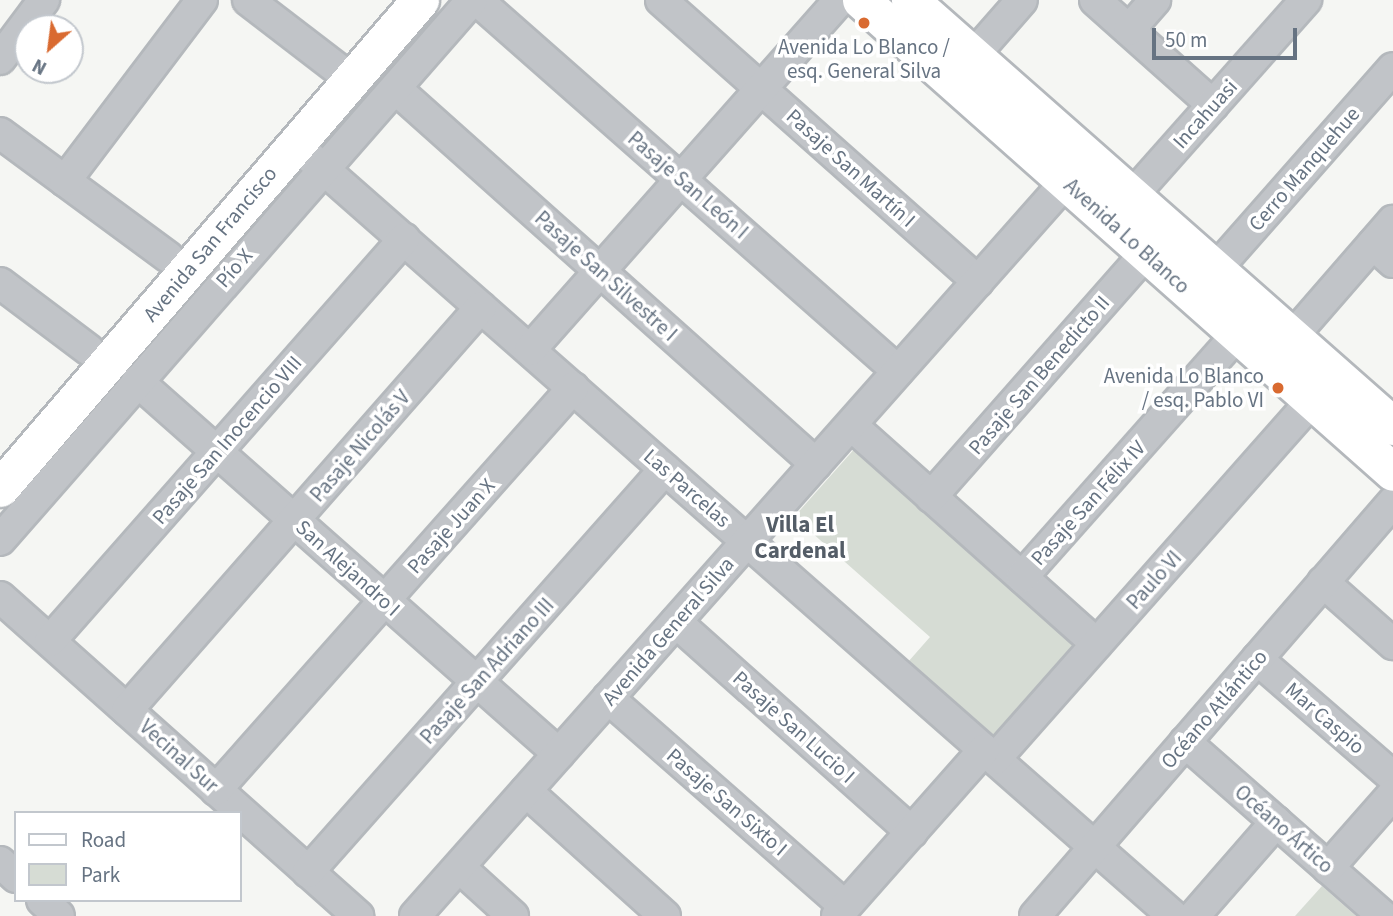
<!DOCTYPE html>
<html>
<head>
<meta charset="utf-8">
<style>
	body { margin:0 }
	#map { position:relative; width:1393px; height:916px; overflow:hidden; background:#f5f6f3; font-family:"Source Sans 3",sans-serif }
	div>[style] { position:absolute }
	.green>* { inset:0; background:#d6dcd4 }
	.roads { filter:drop-shadow(2px 0 #b4b8bc) drop-shadow(-2px 0 #b4b8bc) drop-shadow(0 2px #b4b8bc) drop-shadow(0 -2px #b4b8bc) }
	.minor>* { height:30px; margin:-15px; padding:0 15px; transform-origin:15px; border-radius:15px; background:#c1c4c8 }
	.major>* { height:37px; margin:-18.5px; padding:0 18.5px; transform-origin:18.5px; border-radius:18.5px; background:#fff }
	.dots>* { width:19px; height:19px; translate:-50% -50%; box-sizing:border-box; border:4px solid #fff; border-radius:50% }
	span { translate:-50% -50%; white-space:nowrap; text-align:center; line-height:1.15; -webkit-text-stroke:7px #fff; paint-order:stroke }
	.poi-label { font-size:21px; color:#667382 }
	.right { translate:-100% -50%; text-align:right }
	.street-label { font-size:21px; color:#667382 }
	.neighbourhood-label { font-size:23px; color:#545d67; font-weight:700 }
	.legend { position:absolute; left:14px; top:811px; width:228px; height:91px; box-sizing:border-box; background:#fff; border:2px solid #c2c7cd; margin:0; padding:9px 12px; list-style:none; font-size:21px; color:#667382 }
	.legend li { display:flex; align-items:center; gap:14px; height:35px }
	.legend b { width:35px; border:2px solid #c2c7cd }
	.north { position:absolute; left:14px; top:14px; width:70px; height:70px; box-sizing:border-box; background:#fff; border:2px solid #c2c7cd; border-radius:50%; rotate:208deg; font-size:19px; font-weight:700; line-height:28px; text-align:center; color:#667382 }
	.north::after { content:''; display:block; margin:auto; width:24px; height:32px; background:#d96a30; clip-path:polygon(50% 0,100% 100%,50% 72%,0 100%) }
	.scale { position:absolute; left:1152px; top:28px; width:145px; height:32px; box-sizing:border-box; border:4px solid #667382; border-top:0; padding-left:9px; font-size:21px; line-height:24px; white-space:nowrap; color:#667382; -webkit-text-stroke:5px #fff; paint-order:stroke }
</style>
</head>
<body>
<div id="map">
	<div class="green">
		<div style="clip-path:polygon(857px 446px,1078px 643px,991px 738px,908px 662px,930px 637px,794px 517px)"></div>
		<div style="clip-path:polygon(1322px 886px,1356px 916px,1295px 916px)"></div>
	</div>
	<div class="roads">
		<div class="minor">
			<div style="left:248px;top:0;width:130px;rotate:37.5deg"></div>
			<div style="left:477px;top:0;width:561px;rotate:41.39deg"></div>
			<div style="left:661px;top:0;width:424px;rotate:41.6deg"></div>
			<div style="left:1095px;top:0;width:158px;rotate:41.7deg"></div>
			<div style="left:1129px;top:30px;width:40px;rotate:-49deg"></div>
			<div style="left:973px;top:56px;width:74px;rotate:-48.8deg"></div>
			<div style="left:0;top:59px;width:74px;rotate:-53.3deg"></div>
			<div style="left:396px;top:89px;width:563px;rotate:41.76deg"></div>
			<div style="left:0;top:133px;width:209px;rotate:36.4deg"></div>
			<div style="left:295px;top:144px;width:1169px;rotate:41.32deg"></div>
			<div style="left:65px;top:181px;width:227px;rotate:-52.9deg"></div>
			<div style="left:1131px;top:197px;width:264px;rotate:-48.4deg"></div>
			<div style="left:1373px;top:244px;width:27px;rotate:42deg"></div>
			<div style="left:1215px;top:270px;width:269px;rotate:-48.6deg"></div>
			<div style="left:0;top:283px;width:111px;rotate:37deg"></div>
			<div style="left:1292px;top:337px;width:154px;rotate:-49deg"></div>
			<div style="left:530px;top:350px;width:468px;rotate:-48.5deg"></div>
			<div style="left:137px;top:381px;width:563px;rotate:41.47deg"></div>
			<div style="left:851px;top:425px;width:329px;rotate:41.7deg"></div>
			<div style="left:931px;top:497px;width:325px;rotate:-48.6deg"></div>
			<div style="left:0;top:540px;width:717px;rotate:-48.84deg"></div>
			<div style="left:1022px;top:577px;width:325px;rotate:-48.4deg"></div>
			<div style="left:1323px;top:582px;width:94px;rotate:41.5deg"></div>
			<div style="left:0;top:597px;width:480px;rotate:41.7deg"></div>
			<div style="left:676px;top:622px;width:316px;rotate:41.7deg"></div>
			<div style="left:50px;top:641px;width:536px;rotate:-48.63deg"></div>
			<div style="left:1257px;top:659px;width:180px;rotate:40.9deg"></div>
			<div style="left:608px;top:698px;width:315px;rotate:41.3deg"></div>
			<div style="left:127px;top:710px;width:536px;rotate:-48.7deg"></div>
			<div style="left:1185px;top:742px;width:264px;rotate:41.3deg"></div>
			<div style="left:995px;top:759px;width:480px;rotate:-48.5deg"></div>
			<div style="left:216px;top:790px;width:538px;rotate:-48.39deg"></div>
			<div style="left:526px;top:791px;width:187px;rotate:42deg"></div>
			<div style="left:0;top:862px;width:22px;rotate:43deg"></div>
			<div style="left:459px;top:867px;width:73px;rotate:42.2deg"></div>
			<div style="left:1328px;top:868px;width:98px;rotate:-48.7deg"></div>
			<div style="left:308px;top:872px;width:538px;rotate:-48.46deg"></div>
			<div style="left:42px;top:900px;width:23px;rotate:43deg"></div>
			<div style="left:415px;top:916px;width:1002px;rotate:-48.44deg"></div>
			<div style="left:837px;top:916px;width:222px;rotate:-48.5deg"></div>
			<div style="left:1035px;top:916px;width:547px;rotate:-49.15deg"></div>
			<div style="left:1194px;top:916px;width:125px;rotate:-48.9deg"></div>
		</div>
		<div class="major">
			<div style="left:861px;top:0;width:711px;rotate:41.58deg"></div>
			<div style="left:910px;top:0;width:644px;rotate:41.41deg"></div>
			<div style="left:0;top:488px;width:644px;rotate:-49.28deg"></div>
		</div>
	</div>
	<div class="dots">
		<div style="left:864px;top:23px;background:#d96a30"></div>
		<div style="left:1278px;top:388px;background:#d96a30"></div>
	</div>
	<div class="poi-label">
		<span style="left:864px;top:59px">Avenida Lo Blanco /<br>esq. General Silva</span>
		<span class="right" style="left:1264px;top:388px">Avenida Lo Blanco<br>/ esq. Pablo VI</span>
	</div>
	<div class="street-label">
		<span style="left:1205px;top:114px;rotate:-48deg">Incahuasi</span>
		<span style="left:851px;top:168px;rotate:42deg">Pasaje San Martín I</span>
		<span style="left:1304px;top:169px;rotate:-49deg">Cerro Manquehue</span>
		<span style="left:688px;top:185px;rotate:41deg">Pasaje San León I</span>
		<span style="left:1127px;top:236px;rotate:42deg">Avenida Lo Blanco</span>
		<span style="left:210px;top:244px;rotate:-50deg">Avenida San Francisco</span>
		<span style="left:234px;top:268px;rotate:-49deg">Pío X</span>
		<span style="left:606px;top:276px;rotate:42deg">Pasaje San Silvestre I</span>
		<span style="left:1039px;top:375px;rotate:-49deg">Pasaje San Benedicto II</span>
		<span style="left:227px;top:440px;rotate:-49deg">Pasaje San Inocencio VIII</span>
		<span style="left:360px;top:446px;rotate:-49deg">Pasaje Nicolás V</span>
		<span style="left:687px;top:488px;rotate:41deg">Las Parcelas</span>
		<span style="left:1088px;top:503px;rotate:-48deg">Pasaje San Félix IV</span>
		<span style="left:451px;top:526px;rotate:-48deg">Pasaje Juan X</span>
		<span style="left:348px;top:568px;rotate:42deg">San Alejandro I</span>
		<span style="left:1154px;top:580px;rotate:-48deg">Paulo VI</span>
		<span style="left:668px;top:631px;rotate:-49deg">Avenida General Silva</span>
		<span style="left:487px;top:671px;rotate:-48deg">Pasaje San Adriano III</span>
		<span style="left:1214px;top:709px;rotate:-49deg">Océano Atlántico</span>
		<span style="left:1325px;top:718px;rotate:41deg">Mar Caspio</span>
		<span style="left:794px;top:727px;rotate:42deg">Pasaje San Lucio I</span>
		<span style="left:179px;top:756px;rotate:42deg">Vecinal Sur</span>
		<span style="left:727px;top:802px;rotate:41deg">Pasaje San Sixto I</span>
		<span style="left:1284px;top:829px;rotate:41deg">Océano Ártico</span>
	</div>
	<div class="neighbourhood-label">
		<span style="left:800px;top:538px">Villa El<br>Cardenal</span>
	</div>
	<ul class="legend">
	<li><b style="height:9px;background:#fff"></b>Road</li>
	<li><b style="height:19px;background:#d6dcd4"></b>Park</li>
	</ul>
	<div class="north">N</div>
	<div class="scale">50 m</div>
</div>
</body>
</html>
